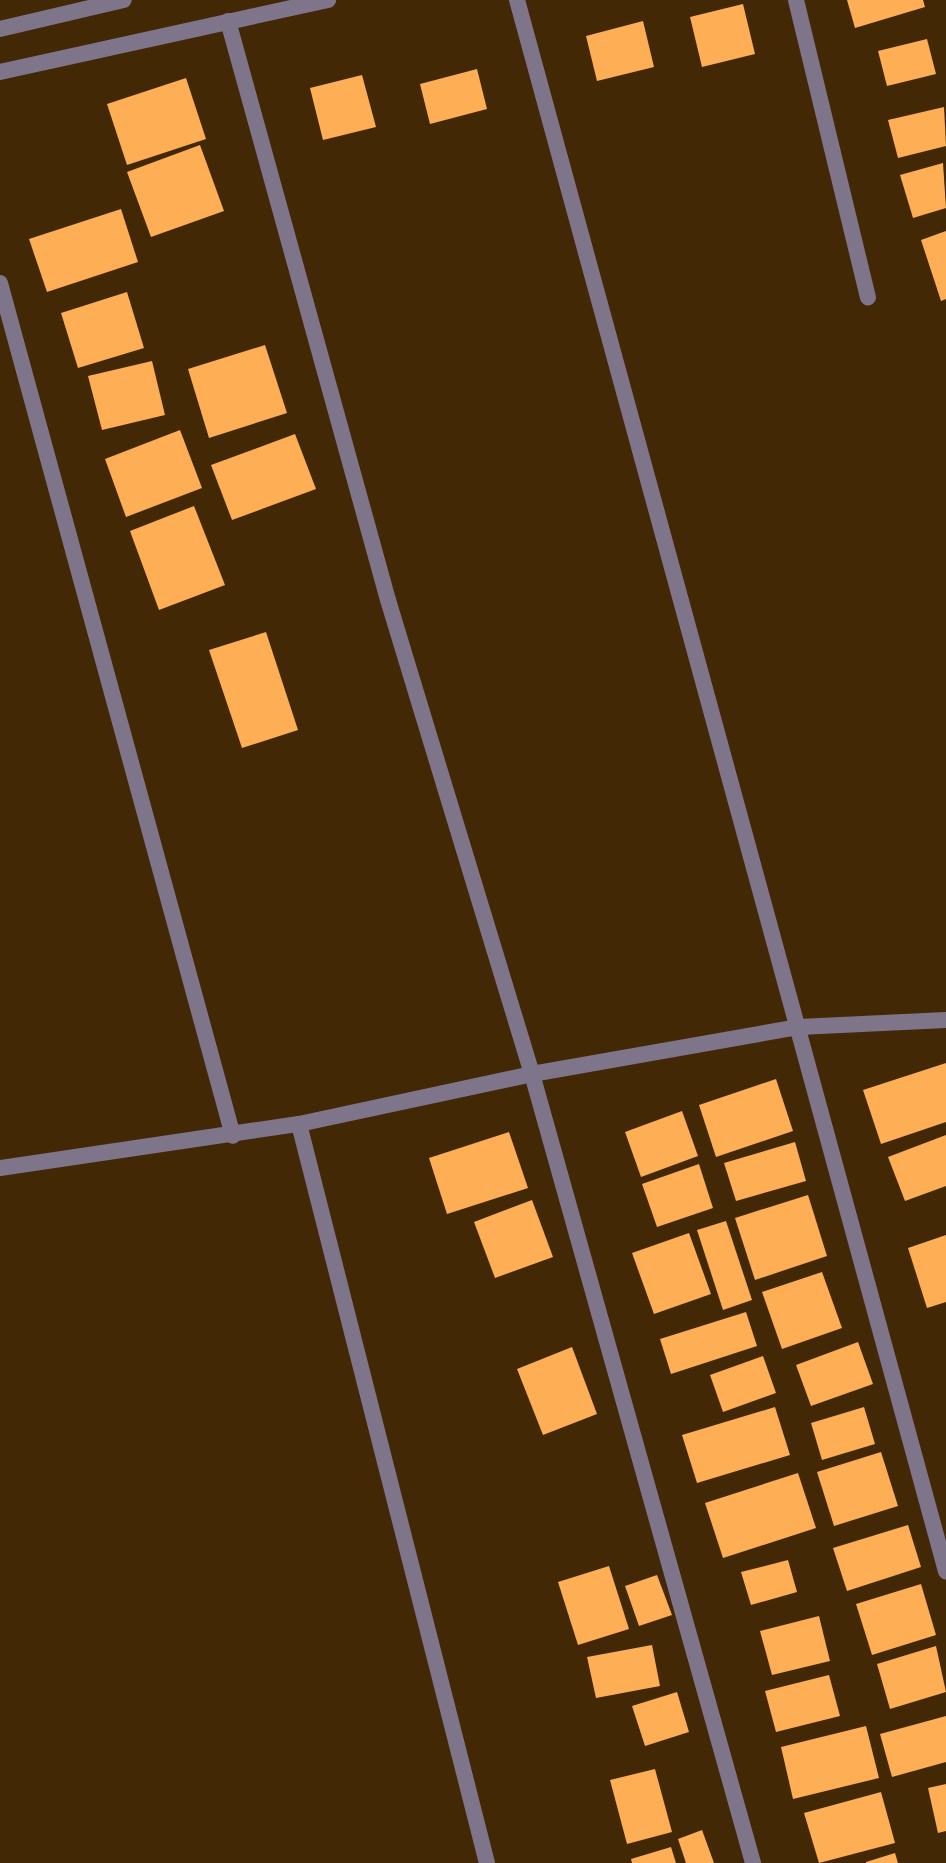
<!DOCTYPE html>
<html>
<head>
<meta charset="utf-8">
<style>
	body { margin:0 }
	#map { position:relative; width:946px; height:1863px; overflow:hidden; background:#432805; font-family:Commissioner,sans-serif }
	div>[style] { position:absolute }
	.building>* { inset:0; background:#feaf55 }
	.street>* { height:16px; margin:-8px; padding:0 8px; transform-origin:8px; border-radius:8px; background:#7f758b }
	span { translate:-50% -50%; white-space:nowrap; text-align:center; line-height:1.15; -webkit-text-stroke:8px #432805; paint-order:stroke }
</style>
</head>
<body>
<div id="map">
	<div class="building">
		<div style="clip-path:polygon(847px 0,923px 0,925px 7px,855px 28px)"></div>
		<div style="clip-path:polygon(743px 4px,755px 54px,702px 67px,690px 17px)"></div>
		<div style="clip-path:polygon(643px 21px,654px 67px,597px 81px,586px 36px)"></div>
		<div style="clip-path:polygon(927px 39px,936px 74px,887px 86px,878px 51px)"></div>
		<div style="clip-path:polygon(477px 69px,487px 109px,430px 124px,420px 84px)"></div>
		<div style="clip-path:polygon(362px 75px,376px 127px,323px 140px,310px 88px)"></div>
		<div style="clip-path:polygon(186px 78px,206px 139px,127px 165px,107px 104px)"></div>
		<div style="clip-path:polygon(944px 107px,946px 146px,898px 158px,888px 120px)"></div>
		<div style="clip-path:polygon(200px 145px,224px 211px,151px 237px,127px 172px)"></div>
		<div style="clip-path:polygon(943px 163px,946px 208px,913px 218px,900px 175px)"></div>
		<div style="clip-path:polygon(121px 209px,138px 262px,47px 292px,29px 239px)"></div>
		<div style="clip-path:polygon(946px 231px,946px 299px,941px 301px,921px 240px)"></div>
		<div style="clip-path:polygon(127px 292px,144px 348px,78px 368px,61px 313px)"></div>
		<div style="clip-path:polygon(265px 345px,287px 413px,209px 438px,188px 369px)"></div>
		<div style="clip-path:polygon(152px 361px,165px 415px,102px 430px,88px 376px)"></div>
		<div style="clip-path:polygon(180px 430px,202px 488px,126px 517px,105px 459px)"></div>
		<div style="clip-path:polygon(295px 434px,316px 489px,232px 520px,211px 465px)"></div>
		<div style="clip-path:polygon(194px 506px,225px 585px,159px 610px,130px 531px)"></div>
		<div style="clip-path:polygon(266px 632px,298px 730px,242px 748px,209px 650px)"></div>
		<div style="clip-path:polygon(946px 1063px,946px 1122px,881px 1144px,863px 1090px)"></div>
		<div style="clip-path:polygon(776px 1079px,793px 1131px,716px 1157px,699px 1105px)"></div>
		<div style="clip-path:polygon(682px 1111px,698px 1156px,641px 1177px,625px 1132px)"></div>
		<div style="clip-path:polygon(509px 1132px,528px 1188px,447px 1214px,429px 1158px)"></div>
		<div style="clip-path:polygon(946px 1135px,946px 1186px,905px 1201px,888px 1157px)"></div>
		<div style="clip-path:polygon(795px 1142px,806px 1181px,736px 1201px,724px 1163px)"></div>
		<div style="clip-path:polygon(699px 1164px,713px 1208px,657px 1227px,642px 1184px)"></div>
		<div style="clip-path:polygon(808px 1195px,827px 1256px,755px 1280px,735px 1218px)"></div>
		<div style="clip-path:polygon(532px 1200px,553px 1257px,495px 1278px,474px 1222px)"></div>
		<div style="clip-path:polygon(726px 1221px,752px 1300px,723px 1310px,697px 1230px)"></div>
		<div style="clip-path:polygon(689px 1233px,711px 1294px,654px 1314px,632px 1253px)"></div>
		<div style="clip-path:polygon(946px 1235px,946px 1302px,927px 1308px,908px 1248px)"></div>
		<div style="clip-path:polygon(822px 1272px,842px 1328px,782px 1349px,762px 1292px)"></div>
		<div style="clip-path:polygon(746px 1312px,757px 1346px,671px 1374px,660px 1339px)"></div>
		<div style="clip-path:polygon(858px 1342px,873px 1384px,811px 1406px,796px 1365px)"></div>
		<div style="clip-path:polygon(572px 1347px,597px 1414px,543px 1435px,517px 1369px)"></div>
		<div style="clip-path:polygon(763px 1356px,776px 1393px,723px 1412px,710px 1375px)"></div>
		<div style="clip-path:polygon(775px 1407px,790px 1455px,697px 1483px,682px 1435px)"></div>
		<div style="clip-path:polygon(864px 1407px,875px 1444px,822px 1460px,811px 1423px)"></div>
		<div style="clip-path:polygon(881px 1452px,898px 1506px,834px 1526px,817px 1472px)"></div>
		<div style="clip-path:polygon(798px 1473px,816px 1528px,723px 1558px,705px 1503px)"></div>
		<div style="clip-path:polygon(908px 1525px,921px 1567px,847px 1591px,833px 1548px)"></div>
		<div style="clip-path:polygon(788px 1560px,797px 1592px,751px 1605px,741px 1572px)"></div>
		<div style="clip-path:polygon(609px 1566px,629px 1629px,578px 1645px,558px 1582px)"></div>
		<div style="clip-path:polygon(657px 1575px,672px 1615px,639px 1626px,625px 1586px)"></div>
		<div style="clip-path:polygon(921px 1584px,936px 1635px,872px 1655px,856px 1604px)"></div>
		<div style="clip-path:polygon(819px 1616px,830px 1661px,772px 1675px,760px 1631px)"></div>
		<div style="clip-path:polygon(652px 1645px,660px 1686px,596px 1698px,587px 1657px)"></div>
		<div style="clip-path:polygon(936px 1646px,946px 1692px,890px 1709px,877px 1664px)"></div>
		<div style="clip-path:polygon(829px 1675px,840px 1716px,776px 1732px,765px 1691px)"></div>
		<div style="clip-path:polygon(677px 1692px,689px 1732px,645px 1746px,632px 1706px)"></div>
		<div style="clip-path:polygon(946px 1716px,946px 1762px,892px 1777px,880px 1734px)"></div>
		<div style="clip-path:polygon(866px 1726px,879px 1778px,793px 1799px,781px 1747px)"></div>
		<div style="clip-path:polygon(655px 1769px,672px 1832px,627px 1844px,610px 1780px)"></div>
		<div style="clip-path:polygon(946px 1784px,946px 1831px,938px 1833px,928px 1788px)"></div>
		<div style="clip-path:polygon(881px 1792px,895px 1843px,819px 1863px,804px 1813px)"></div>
		<div style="clip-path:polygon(702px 1830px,714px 1863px,686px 1863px,678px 1839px)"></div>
		<div style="clip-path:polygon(671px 1847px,676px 1863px,632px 1863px,631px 1859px)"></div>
		<div style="clip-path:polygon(895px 1853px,898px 1863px,866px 1863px,866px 1862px)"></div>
	</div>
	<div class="street">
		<div style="left:517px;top:0;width:1629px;rotate:74.73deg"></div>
		<div style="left:796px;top:0;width:306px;rotate:76.4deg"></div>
		<div style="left:228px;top:21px;width:601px;rotate:74.55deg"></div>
		<div style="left:388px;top:600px;width:495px;rotate:73.1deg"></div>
		<div style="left:532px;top:1074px;width:819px;rotate:74.35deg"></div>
		<div style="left:0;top:29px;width:127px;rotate:-13.2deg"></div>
		<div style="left:0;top:72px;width:336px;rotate:-12.4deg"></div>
		<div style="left:0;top:283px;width:884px;rotate:74.72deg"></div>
		<div style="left:299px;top:1124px;width:763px;rotate:75.73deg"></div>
		<div style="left:0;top:1168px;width:302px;rotate:-8.4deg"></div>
		<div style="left:299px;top:1124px;width:238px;rotate:-12.1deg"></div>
		<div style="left:532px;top:1074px;width:271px;rotate:-10deg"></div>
		<div style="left:799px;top:1027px;width:147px;rotate:-2.7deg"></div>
	</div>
</div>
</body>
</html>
